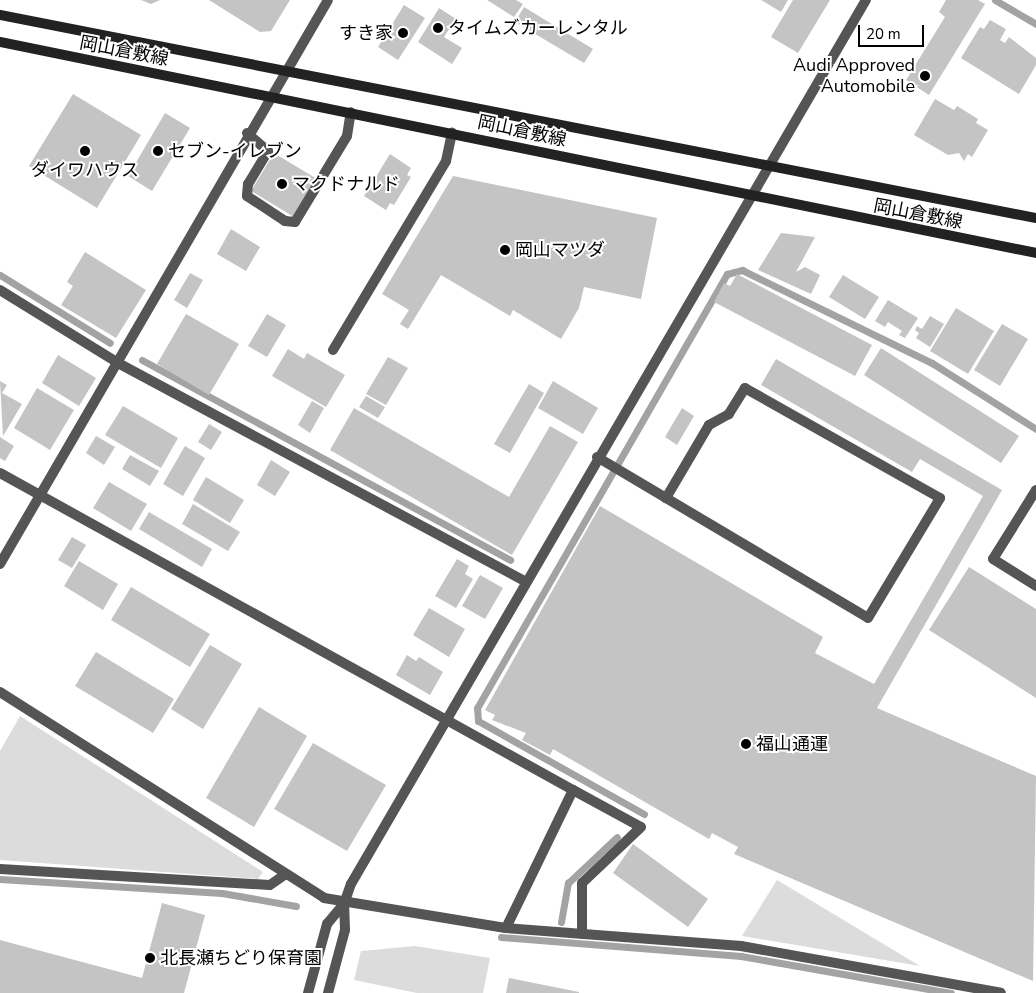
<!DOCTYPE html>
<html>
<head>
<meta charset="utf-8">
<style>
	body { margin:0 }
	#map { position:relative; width:1036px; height:993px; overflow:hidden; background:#fff; font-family:"Nunito Sans","Noto Sans JP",sans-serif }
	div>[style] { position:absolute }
	.green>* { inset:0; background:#dcdcdc }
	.stream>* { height:7px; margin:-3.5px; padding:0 3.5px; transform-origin:3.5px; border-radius:3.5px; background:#a3a3a3 }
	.building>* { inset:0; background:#c4c4c4 }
	.service>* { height:10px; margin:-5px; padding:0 5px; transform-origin:5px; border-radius:5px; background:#555 }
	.minor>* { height:10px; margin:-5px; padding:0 5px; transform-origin:5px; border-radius:5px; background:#555 }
	.tertiary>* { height:10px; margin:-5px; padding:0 5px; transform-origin:5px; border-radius:5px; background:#555 }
	.secondary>* { height:10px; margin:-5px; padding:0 5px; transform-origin:5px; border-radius:5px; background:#222 }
	.dots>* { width:14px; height:14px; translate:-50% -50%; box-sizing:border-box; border:2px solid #fff; border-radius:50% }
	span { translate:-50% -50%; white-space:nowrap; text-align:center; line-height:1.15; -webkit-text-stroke:4px #fff; paint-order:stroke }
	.poi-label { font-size:18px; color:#000 }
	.left { translate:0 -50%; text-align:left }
	.right { translate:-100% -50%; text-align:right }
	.street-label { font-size:18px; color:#000 }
	.scale { position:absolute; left:858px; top:25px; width:66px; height:22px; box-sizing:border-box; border:2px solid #000; border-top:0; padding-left:6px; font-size:15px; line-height:18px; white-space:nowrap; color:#000; -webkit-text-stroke:4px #fff; paint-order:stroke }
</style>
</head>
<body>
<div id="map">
	<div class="green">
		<div style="clip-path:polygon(20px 716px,263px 872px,258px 879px,0 860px,0 751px)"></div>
		<div style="clip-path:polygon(777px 880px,920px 966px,742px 936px)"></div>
		<div style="clip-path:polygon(415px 946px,490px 958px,483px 993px,417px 993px,354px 980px,361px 951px)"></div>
	</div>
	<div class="stream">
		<div style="left:995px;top:0;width:48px;rotate:30.3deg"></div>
		<div style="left:0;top:275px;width:129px;rotate:31.7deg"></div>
		<div style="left:142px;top:360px;width:419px;rotate:28.5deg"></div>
		<div style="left:644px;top:814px;width:190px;rotate:-150.7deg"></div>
		<div style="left:478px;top:721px;width:13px;rotate:-94deg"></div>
		<div style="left:477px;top:708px;width:501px;rotate:-60.06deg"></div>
		<div style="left:727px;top:274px;width:16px;rotate:-15deg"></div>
		<div style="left:742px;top:270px;width:212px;rotate:26.1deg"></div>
		<div style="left:932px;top:363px;width:123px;rotate:32.4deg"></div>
		<div style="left:0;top:879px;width:222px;rotate:3.6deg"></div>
		<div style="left:222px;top:893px;width:75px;rotate:10deg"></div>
		<div style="left:561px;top:922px;width:40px;rotate:-80deg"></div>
		<div style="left:568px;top:883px;width:67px;rotate:-43.2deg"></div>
		<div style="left:501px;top:937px;width:241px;rotate:4.5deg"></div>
		<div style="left:741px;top:956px;width:213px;rotate:10deg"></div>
	</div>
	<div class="building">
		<div style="clip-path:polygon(141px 0,160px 0,151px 4px)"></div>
		<div style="clip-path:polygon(209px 0,290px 0,271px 31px,260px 32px)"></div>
		<div style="clip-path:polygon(487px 0,516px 0,523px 4px,514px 17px)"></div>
		<div style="clip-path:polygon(761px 0,788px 0,781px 12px)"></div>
		<div style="clip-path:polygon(793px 0,830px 0,798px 53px,771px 37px)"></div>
		<div style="clip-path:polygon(946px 0,978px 0,985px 4px,929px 95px,906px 80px,945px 17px,939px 12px)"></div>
		<div style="clip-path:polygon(404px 5px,425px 18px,398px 60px,378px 47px)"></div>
		<div style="clip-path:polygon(524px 7px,593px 49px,584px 63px,515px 22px)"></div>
		<div style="clip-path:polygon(439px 8px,456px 19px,444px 37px,462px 48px,452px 64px,418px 42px)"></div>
		<div style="clip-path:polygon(990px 20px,1006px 29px,1000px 40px,1005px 43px,1009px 37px,1036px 58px,1036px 65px,1019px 94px,961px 58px,980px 27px,984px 29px)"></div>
		<div style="clip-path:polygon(73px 94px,141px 135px,97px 208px,29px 166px)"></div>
		<div style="clip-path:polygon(935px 99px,954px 110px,957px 106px,978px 119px,976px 123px,988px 130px,972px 157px,968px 154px,964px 161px,959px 153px,948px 155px,914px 135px)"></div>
		<div style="clip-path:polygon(165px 113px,190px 128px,152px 191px,128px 176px)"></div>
		<div style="clip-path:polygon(274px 153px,317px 179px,294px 217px,251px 191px)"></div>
		<div style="clip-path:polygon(390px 154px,411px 168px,407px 175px,411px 177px,394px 205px,390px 203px,386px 210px,364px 196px)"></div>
		<div style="clip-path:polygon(453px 176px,657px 218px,641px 299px,584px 287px,579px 308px,561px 339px,513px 310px,510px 316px,441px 275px,408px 329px,400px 324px,409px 310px,382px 294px)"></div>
		<div style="clip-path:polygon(231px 229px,260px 247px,246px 271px,217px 254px)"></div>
		<div style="clip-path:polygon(781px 233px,815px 237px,796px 272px,805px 267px,820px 275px,811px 294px,758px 270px)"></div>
		<div style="clip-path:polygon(85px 252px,146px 290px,116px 338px,61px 305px,73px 286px,67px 282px)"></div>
		<div style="clip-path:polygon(190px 273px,203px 280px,187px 308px,174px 300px)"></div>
		<div style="clip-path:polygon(737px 274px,872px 345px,855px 376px,714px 302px,724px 283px,730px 286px)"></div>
		<div style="clip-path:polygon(843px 275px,879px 297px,865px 319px,829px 297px)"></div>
		<div style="clip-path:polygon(888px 300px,918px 318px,905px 338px,899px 335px,902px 331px,888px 322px,885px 327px,875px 321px)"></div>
		<div style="clip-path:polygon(956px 308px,994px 331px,968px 374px,930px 351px)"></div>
		<div style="clip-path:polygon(186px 314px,239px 344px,209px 395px,157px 364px)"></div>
		<div style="clip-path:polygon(267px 314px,286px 325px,267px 357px,248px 346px)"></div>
		<div style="clip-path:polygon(930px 316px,944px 324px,930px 347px,916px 338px,919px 333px,915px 330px,917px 326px,922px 329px)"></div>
		<div style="clip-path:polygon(1002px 324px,1028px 339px,1000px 386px,974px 370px)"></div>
		<div style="clip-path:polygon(881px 348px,1019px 436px,1001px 463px,864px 375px)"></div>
		<div style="clip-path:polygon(288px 349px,304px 359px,307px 353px,345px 375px,326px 407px,272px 376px)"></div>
		<div style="clip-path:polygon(58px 355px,96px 378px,79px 406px,42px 383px)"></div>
		<div style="clip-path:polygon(388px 357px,408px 368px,386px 405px,366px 394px)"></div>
		<div style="clip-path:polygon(776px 359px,1002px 490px,877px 708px,1036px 776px,1033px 981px,734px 854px,738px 847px,712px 833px,709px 839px,553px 749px,550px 755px,522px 740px,526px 733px,492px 720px,495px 715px,485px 710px,600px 506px,823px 637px,815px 653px,874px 684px,983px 496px,920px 459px,912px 472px,761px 385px)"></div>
		<div style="clip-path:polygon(0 381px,7px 385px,2px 393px,22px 404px,3px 436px)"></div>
		<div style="clip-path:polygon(553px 381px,598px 408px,583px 434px,538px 408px)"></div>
		<div style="clip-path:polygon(529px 384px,544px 393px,510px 453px,494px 444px)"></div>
		<div style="clip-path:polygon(37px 388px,74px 410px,50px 450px,14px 428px)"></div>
		<div style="clip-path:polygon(366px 396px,385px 407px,378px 418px,359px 407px)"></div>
		<div style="clip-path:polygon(312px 401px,324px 408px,310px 433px,298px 425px)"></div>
		<div style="clip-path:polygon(123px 406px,178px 438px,161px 468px,105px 435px)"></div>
		<div style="clip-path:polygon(354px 408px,509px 497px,550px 426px,578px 442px,512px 555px,330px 450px)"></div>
		<div style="clip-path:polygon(682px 408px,694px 416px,677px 445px,665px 437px)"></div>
		<div style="clip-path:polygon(209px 424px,222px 432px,211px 450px,198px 442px)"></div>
		<div style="clip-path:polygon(96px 436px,115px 447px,104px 465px,86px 453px)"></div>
		<div style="clip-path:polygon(0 437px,14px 446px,5px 461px,0 458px)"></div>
		<div style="clip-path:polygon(185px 446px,205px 458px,183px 496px,163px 484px)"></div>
		<div style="clip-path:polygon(130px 455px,159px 471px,150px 486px,122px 469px)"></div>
		<div style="clip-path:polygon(271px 460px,290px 472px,275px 496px,257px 485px)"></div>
		<div style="clip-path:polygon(206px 477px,244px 500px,230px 523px,193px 500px)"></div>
		<div style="clip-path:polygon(109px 482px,147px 504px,131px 531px,93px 508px)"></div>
		<div style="clip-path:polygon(193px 504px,240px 532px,228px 551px,182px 524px)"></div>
		<div style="clip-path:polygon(149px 512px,212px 549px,202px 567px,139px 529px)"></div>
		<div style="clip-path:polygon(72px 537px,86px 545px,72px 568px,58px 560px)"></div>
		<div style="clip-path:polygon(457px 559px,469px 566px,465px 574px,473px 579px,456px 608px,435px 596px)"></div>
		<div style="clip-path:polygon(79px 561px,118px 584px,103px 610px,64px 586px)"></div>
		<div style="clip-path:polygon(969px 567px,1036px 609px,1036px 698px,929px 630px)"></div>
		<div style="clip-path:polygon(480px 575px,503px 588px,485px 619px,462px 606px)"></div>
		<div style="clip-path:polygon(131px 587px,210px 634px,190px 667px,111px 620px)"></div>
		<div style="clip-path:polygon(429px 608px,465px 629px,449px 657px,413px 635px)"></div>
		<div style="clip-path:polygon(210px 645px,242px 664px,203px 729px,171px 709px)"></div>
		<div style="clip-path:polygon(96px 652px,174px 699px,153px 733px,75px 686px)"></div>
		<div style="clip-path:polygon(407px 655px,416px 661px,419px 657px,443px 672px,430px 695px,396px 675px)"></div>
		<div style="clip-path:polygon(259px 707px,307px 736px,254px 827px,206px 798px)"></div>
		<div style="clip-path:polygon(313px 743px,386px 785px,347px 851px,274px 809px)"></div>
		<div style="clip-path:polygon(633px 844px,708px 899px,688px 927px,613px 873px)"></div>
		<div style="clip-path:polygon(162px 903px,205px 915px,184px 993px,0 993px,0 940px,142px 978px)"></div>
		<div style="clip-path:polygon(509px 978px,579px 992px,579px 993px,506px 993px)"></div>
	</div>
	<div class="service">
		<div style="left:247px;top:133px;width:28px;rotate:41deg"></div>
		<div style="left:268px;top:151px;width:39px;rotate:121deg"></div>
		<div style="left:248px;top:184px;width:12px;rotate:95deg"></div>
		<div style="left:247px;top:196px;width:45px;rotate:33.3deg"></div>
		<div style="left:285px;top:221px;width:10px;rotate:6deg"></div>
		<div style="left:295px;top:222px;width:100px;rotate:-58.8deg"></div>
		<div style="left:347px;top:136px;width:24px;rotate:-81deg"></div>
		<div style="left:333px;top:350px;width:220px;rotate:-59.1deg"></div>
		<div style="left:446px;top:161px;width:29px;rotate:-78deg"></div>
		<div style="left:597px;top:457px;width:315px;rotate:30.7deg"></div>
		<div style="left:868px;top:618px;width:140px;rotate:-59deg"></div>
		<div style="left:940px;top:498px;width:224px;rotate:-150.6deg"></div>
		<div style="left:745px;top:388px;width:31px;rotate:122deg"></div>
		<div style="left:729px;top:414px;width:23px;rotate:151deg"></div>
		<div style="left:709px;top:425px;width:85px;rotate:120.5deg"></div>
		<div style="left:1036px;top:490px;width:81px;rotate:121.9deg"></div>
		<div style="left:993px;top:559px;width:51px;rotate:32.1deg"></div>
	</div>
	<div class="minor">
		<div style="left:0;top:290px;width:139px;rotate:31.7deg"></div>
		<div style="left:118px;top:363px;width:462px;rotate:28.2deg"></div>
		<div style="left:0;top:473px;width:655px;rotate:28.95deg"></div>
		<div style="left:573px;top:790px;width:153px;rotate:115.9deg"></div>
		<div style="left:0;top:564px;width:652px;rotate:-59.82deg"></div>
		<div style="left:0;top:692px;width:384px;rotate:32.4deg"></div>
		<div style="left:324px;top:898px;width:184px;rotate:9.4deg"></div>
		<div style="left:506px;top:928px;width:236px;rotate:4.4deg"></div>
		<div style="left:741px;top:946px;width:264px;rotate:10.2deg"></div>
		<div style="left:573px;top:790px;width:77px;rotate:28.6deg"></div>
		<div style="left:641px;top:827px;width:81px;rotate:136.5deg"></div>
		<div style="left:582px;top:883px;width:51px;rotate:90deg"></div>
		<div style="left:0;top:869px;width:270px;rotate:3.4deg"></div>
		<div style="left:270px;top:885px;width:19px;rotate:-35deg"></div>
	</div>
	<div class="tertiary">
		<div style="left:308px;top:993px;width:72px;rotate:-74.6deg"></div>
		<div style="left:327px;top:924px;width:26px;rotate:-50deg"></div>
		<div style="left:328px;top:993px;width:65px;rotate:-74.9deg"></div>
		<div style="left:345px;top:930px;width:26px;rotate:-92deg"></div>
		<div style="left:344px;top:904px;width:21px;rotate:-71deg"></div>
		<div style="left:351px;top:884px;width:1023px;rotate:-59.78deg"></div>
	</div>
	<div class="secondary">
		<div style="left:0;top:15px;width:1056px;rotate:11.09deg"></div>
		<div style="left:0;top:42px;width:1057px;rotate:11.51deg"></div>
	</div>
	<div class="dots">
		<div style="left:438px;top:28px;background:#000"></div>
		<div style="left:403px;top:33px;background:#000"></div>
		<div style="left:925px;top:76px;background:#000"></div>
		<div style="left:85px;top:151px;background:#000"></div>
		<div style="left:158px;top:151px;background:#000"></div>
		<div style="left:282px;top:184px;background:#000"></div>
		<div style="left:505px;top:250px;background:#000"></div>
		<div style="left:746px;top:744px;background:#000"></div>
		<div style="left:150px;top:958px;background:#000"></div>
	</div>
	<div class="poi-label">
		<span class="left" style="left:448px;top:28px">タイムズカーレンタル</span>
		<span class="right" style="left:393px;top:33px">すき家</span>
		<span class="right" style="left:915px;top:76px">Audi Approved<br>Automobile</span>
		<span class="left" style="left:168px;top:151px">セブン-イレブン</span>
		<span style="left:85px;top:170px">ダイワハウス</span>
		<span class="left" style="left:292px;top:184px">マクドナルド</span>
		<span class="left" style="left:515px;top:250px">岡山マツダ</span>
		<span class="left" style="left:756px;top:744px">福山通運</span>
		<span class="left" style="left:160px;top:958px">北長瀬ちどり保育園</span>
	</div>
	<div class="street-label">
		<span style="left:124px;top:51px;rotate:11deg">岡山倉敷線</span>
		<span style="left:522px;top:131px;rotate:12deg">岡山倉敷線</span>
		<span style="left:918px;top:214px;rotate:11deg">岡山倉敷線</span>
	</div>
	<div class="scale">20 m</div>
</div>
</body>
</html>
